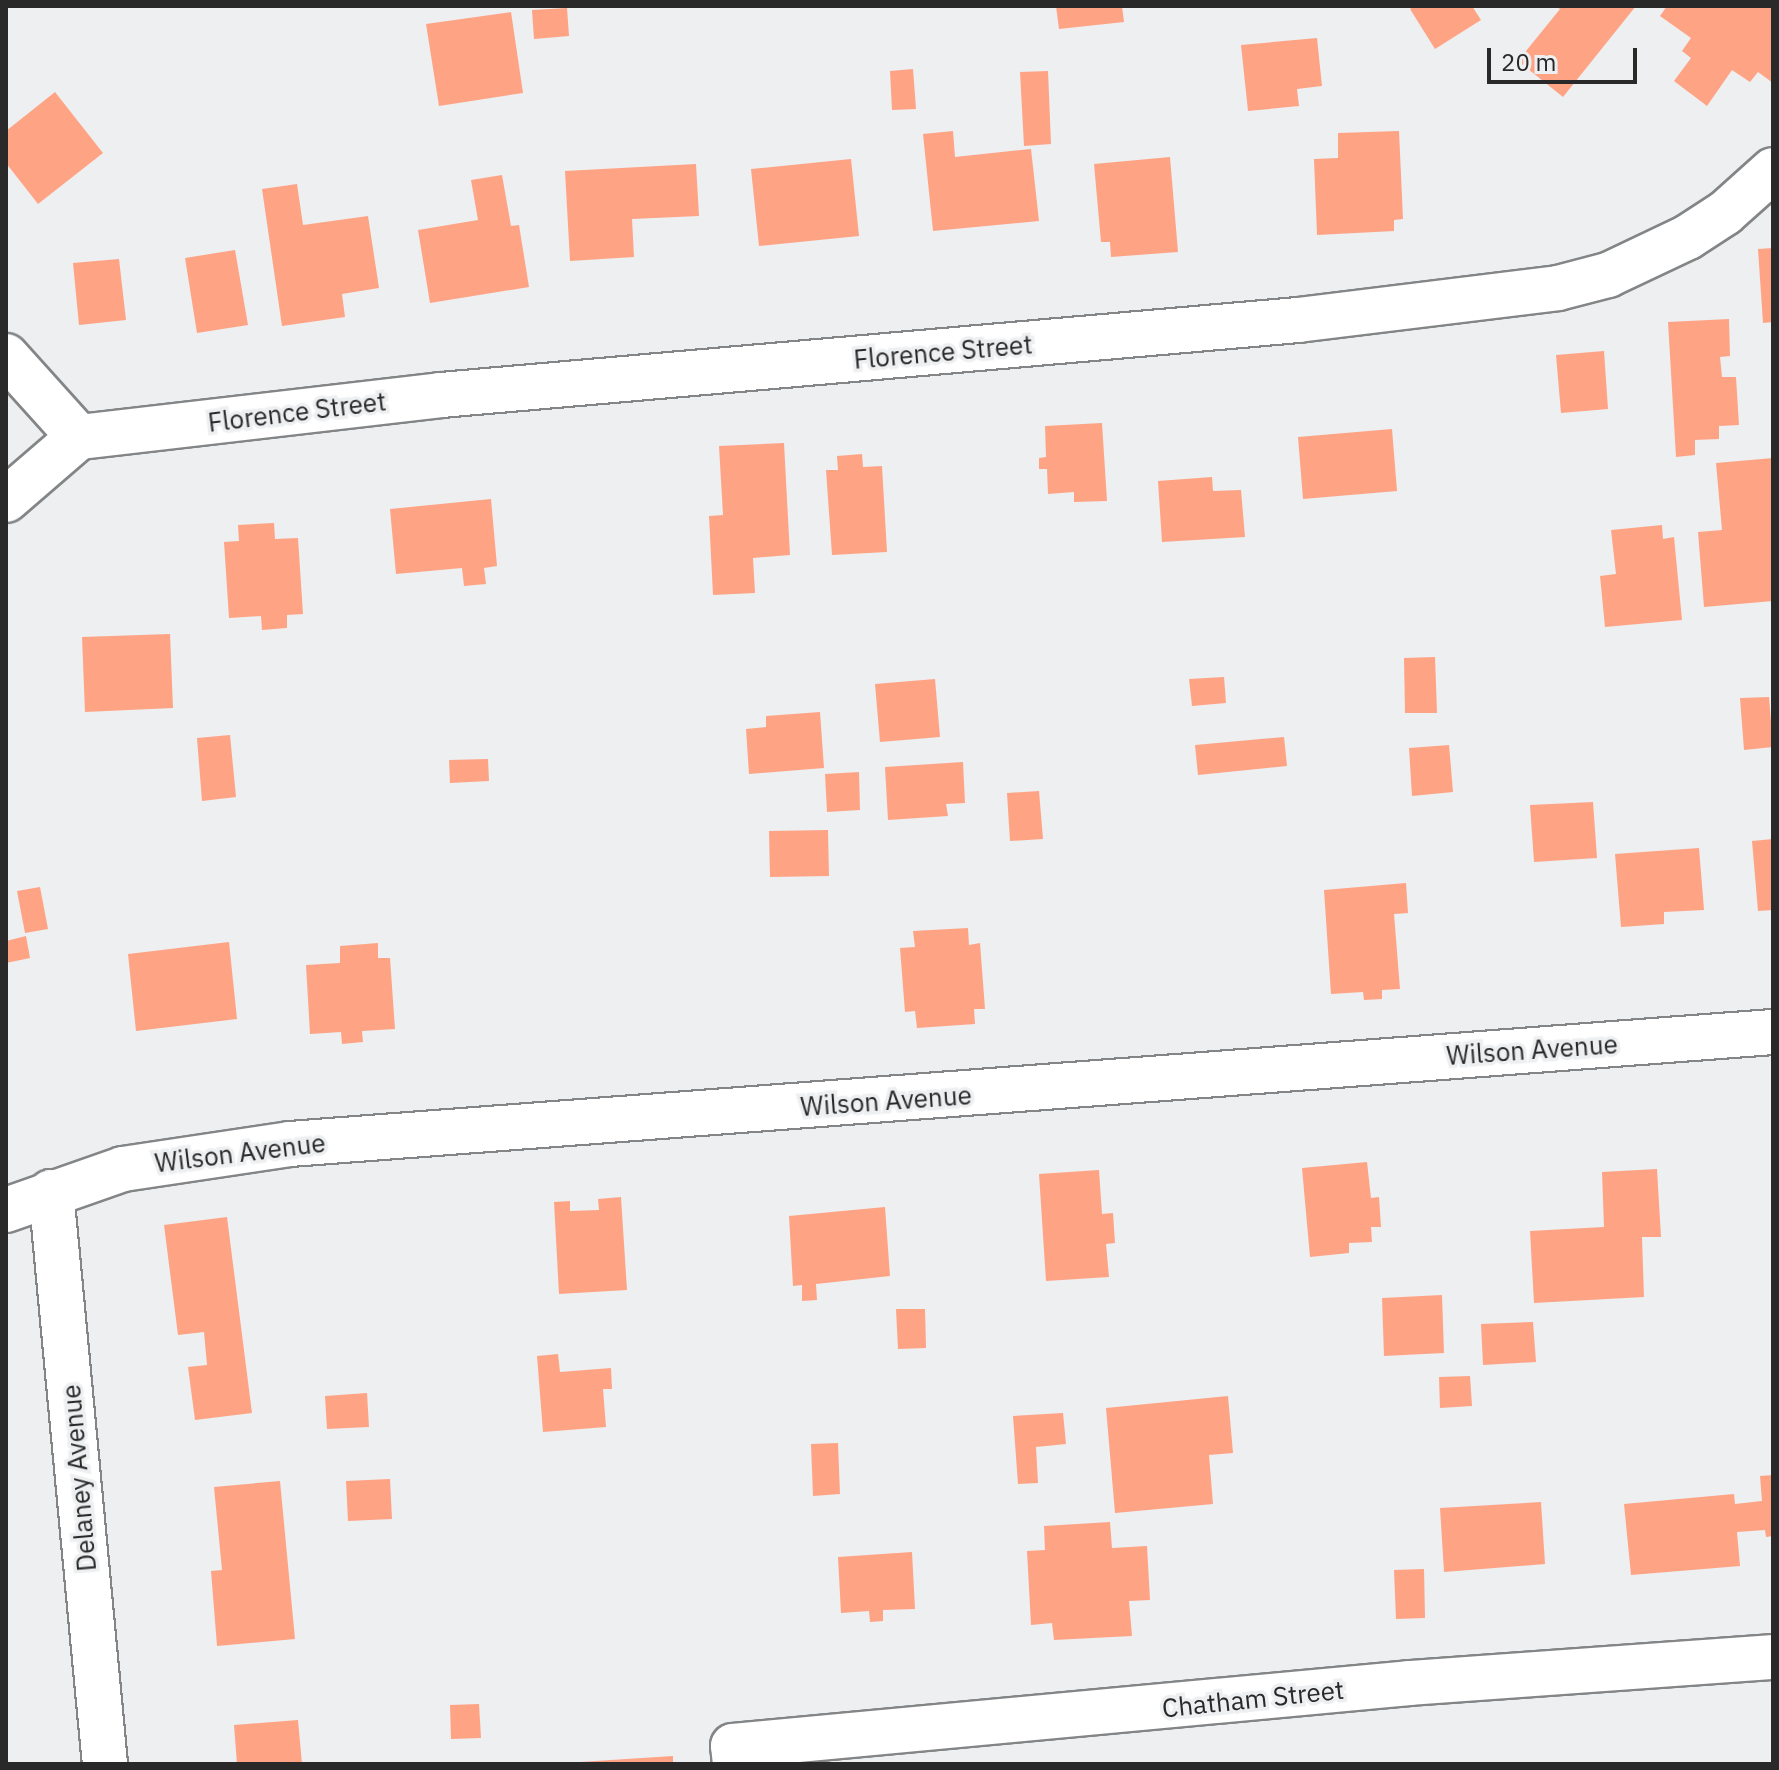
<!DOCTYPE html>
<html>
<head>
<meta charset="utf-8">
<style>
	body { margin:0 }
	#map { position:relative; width:1779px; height:1770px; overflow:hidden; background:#edeff1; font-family:"IBM Plex Sans",sans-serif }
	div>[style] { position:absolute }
	.building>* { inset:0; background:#ffa385 }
	.roads { filter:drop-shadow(2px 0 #838586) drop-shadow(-2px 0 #838586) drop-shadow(0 2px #838586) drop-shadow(0 -2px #838586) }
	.minor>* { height:44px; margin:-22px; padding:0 22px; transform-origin:22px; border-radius:22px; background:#fff }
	span { translate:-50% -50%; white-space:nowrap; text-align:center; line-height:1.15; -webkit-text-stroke:7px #edeff1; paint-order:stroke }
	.street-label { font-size:26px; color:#29292a }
	.frame { position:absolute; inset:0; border:8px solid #29292a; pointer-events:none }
	.scale { position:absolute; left:1487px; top:48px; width:150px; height:36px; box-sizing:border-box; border:4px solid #29292a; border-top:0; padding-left:10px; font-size:24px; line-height:28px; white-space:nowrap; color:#29292a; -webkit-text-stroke:6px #edeff1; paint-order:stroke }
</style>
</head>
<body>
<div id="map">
	<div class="building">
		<div style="clip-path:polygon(1056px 6px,1122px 6px,1124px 22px,1059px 29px)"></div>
		<div style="clip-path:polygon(1414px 6px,1472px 6px,1481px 20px,1435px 49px,1410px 9px)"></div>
		<div style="clip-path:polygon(1556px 6px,1636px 6px,1563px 97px,1518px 61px,1560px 9px)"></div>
		<div style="clip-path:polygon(1667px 6px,1773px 7px,1773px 83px,1758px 72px,1750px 82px,1732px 70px,1707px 106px,1674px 81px,1691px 58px,1682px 51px,1691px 38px,1660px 16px)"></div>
		<div style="clip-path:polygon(567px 8px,569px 36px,534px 39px,532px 10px)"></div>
		<div style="clip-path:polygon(511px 12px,523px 93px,439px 106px,426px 24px)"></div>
		<div style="clip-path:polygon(1317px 38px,1322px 86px,1297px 89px,1299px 106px,1248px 111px,1241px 45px)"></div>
		<div style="clip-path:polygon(913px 69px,916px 109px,892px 110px,890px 71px)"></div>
		<div style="clip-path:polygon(1048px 71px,1051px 144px,1024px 146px,1020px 72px)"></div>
		<div style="clip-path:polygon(55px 92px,103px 153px,38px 204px,6px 163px,6px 131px)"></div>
		<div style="clip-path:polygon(953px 131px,955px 157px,1031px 149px,1039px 221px,933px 231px,923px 134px)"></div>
		<div style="clip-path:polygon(1399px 131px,1403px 219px,1394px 220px,1394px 231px,1317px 235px,1314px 159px,1338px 158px,1338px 133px)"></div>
		<div style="clip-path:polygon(1170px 157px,1178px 252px,1111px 257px,1110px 242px,1101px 242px,1094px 164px)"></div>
		<div style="clip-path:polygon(851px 159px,859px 236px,759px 246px,751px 169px)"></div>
		<div style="clip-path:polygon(696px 164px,699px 216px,632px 219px,634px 257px,570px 261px,565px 171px)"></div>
		<div style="clip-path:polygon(502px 175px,511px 226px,519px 225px,529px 287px,430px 303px,418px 230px,478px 220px,471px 180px)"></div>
		<div style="clip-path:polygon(297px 184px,303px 225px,368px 216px,379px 288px,342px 294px,345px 317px,282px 326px,262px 189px)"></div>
		<div style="clip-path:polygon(1773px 248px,1773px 322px,1763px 323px,1758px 249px)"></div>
		<div style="clip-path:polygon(235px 250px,248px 325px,197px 333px,185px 258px)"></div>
		<div style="clip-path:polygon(119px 259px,126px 320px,79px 325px,73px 263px)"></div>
		<div style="clip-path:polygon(1729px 319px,1730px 356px,1720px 357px,1722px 377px,1736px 377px,1739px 425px,1719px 426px,1719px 439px,1695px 440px,1695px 455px,1676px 457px,1668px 322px)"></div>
		<div style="clip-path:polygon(1604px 351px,1608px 409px,1561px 413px,1556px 355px)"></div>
		<div style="clip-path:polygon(1102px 423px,1107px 501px,1074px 502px,1074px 492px,1048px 494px,1047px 469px,1039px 469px,1039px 458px,1046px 457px,1045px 426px)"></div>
		<div style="clip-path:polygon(1392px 429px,1397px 491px,1303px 499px,1298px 437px)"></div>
		<div style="clip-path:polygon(784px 443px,790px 555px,753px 558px,755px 593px,713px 595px,709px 516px,723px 515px,719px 446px)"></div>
		<div style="clip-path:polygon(862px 454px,863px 467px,882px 466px,887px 552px,832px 555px,826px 470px,838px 470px,837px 456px)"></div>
		<div style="clip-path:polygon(1773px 458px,1773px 601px,1704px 607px,1698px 532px,1722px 530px,1716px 463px)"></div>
		<div style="clip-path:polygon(1212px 477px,1213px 491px,1241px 490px,1245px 537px,1162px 542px,1158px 481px)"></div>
		<div style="clip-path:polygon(491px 499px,497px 566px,484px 568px,486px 584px,464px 586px,462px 568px,396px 574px,390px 509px)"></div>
		<div style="clip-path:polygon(274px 523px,275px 539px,298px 538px,303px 614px,287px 615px,287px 628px,262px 630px,261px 616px,229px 618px,224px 542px,239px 541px,238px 525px)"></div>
		<div style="clip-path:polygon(1662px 525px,1663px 539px,1674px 537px,1682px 620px,1605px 627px,1600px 576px,1616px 574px,1611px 530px)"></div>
		<div style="clip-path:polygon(170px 634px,173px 708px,85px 712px,82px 637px)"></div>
		<div style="clip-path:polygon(1435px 657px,1437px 713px,1405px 713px,1404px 658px)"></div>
		<div style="clip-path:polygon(1224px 677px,1226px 703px,1192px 706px,1189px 679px)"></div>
		<div style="clip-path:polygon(935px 679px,940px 737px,880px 742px,875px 684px)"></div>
		<div style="clip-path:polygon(1769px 697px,1773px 747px,1744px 750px,1740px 698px)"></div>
		<div style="clip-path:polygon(820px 712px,824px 768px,749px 774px,746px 729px,766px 727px,766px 716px)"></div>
		<div style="clip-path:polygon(230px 735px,236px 797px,202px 801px,197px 738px)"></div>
		<div style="clip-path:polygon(1284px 737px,1287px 766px,1198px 775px,1195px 745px)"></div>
		<div style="clip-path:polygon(1449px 745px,1453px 792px,1412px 796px,1409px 748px)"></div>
		<div style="clip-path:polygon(488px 759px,489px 781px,450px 783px,449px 760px)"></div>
		<div style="clip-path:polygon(963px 762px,965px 803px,946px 804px,948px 816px,888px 820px,885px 767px)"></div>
		<div style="clip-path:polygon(859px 772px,860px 810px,827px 812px,825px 774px)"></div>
		<div style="clip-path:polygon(1039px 791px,1043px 839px,1010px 841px,1007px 793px)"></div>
		<div style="clip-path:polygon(1593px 802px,1597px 858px,1534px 862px,1530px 805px)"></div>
		<div style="clip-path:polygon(828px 830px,829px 876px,770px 877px,769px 831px)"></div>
		<div style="clip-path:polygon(1773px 839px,1773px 910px,1758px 911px,1752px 841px)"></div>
		<div style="clip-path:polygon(1699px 848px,1704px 910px,1664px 912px,1664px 924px,1621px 927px,1615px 854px)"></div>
		<div style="clip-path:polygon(1406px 883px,1408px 913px,1394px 914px,1400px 989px,1382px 990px,1382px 999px,1364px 1000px,1363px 992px,1331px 994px,1324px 890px)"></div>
		<div style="clip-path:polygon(40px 887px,48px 929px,25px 933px,17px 891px)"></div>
		<div style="clip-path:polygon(968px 928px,969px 945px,980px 943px,985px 1009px,974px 1009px,975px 1024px,917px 1028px,915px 1011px,905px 1012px,900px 948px,915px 947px,913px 931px)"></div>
		<div style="clip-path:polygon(26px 936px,30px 958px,6px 963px,6px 941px)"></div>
		<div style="clip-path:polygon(229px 942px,237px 1019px,136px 1031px,128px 954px)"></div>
		<div style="clip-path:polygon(378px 943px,378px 958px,390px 958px,395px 1029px,362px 1031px,363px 1042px,342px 1044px,341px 1032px,310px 1034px,306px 965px,340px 963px,340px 946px)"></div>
		<div style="clip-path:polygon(1367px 1162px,1371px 1198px,1379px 1197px,1381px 1227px,1371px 1227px,1372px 1242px,1349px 1243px,1349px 1253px,1310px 1257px,1302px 1168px)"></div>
		<div style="clip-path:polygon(1657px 1169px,1661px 1237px,1642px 1237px,1644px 1297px,1534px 1303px,1530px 1231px,1604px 1227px,1602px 1172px)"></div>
		<div style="clip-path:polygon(1099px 1170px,1102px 1214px,1113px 1213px,1115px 1243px,1106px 1244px,1109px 1277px,1046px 1281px,1039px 1174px)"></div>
		<div style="clip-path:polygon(621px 1197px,627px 1290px,559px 1294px,554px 1202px,570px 1201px,570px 1211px,599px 1210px,598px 1199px)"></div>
		<div style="clip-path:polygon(885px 1207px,890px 1276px,816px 1284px,817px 1300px,802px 1301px,802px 1285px,793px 1286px,789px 1216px)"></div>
		<div style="clip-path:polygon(227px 1217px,252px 1413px,195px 1420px,188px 1367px,207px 1365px,204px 1332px,178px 1335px,164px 1225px)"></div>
		<div style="clip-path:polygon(1442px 1295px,1444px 1353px,1384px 1356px,1382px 1298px)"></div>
		<div style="clip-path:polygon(896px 1309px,925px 1309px,926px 1348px,898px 1349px)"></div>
		<div style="clip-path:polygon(1533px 1322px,1536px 1362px,1483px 1365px,1481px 1324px)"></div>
		<div style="clip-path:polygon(558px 1354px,560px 1372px,611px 1368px,612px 1389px,603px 1389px,606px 1427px,543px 1432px,537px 1356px)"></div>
		<div style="clip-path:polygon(1470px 1376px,1472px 1406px,1440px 1408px,1439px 1377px)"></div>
		<div style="clip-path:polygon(367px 1393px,369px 1427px,327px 1429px,325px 1396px)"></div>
		<div style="clip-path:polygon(1228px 1396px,1233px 1453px,1209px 1455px,1213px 1504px,1115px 1513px,1106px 1408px)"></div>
		<div style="clip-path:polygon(1063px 1413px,1066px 1444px,1036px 1447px,1038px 1483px,1018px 1484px,1013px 1416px)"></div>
		<div style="clip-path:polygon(838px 1443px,840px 1494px,813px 1496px,811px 1444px)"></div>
		<div style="clip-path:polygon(1773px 1475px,1773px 1536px,1766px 1537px,1765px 1530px,1737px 1532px,1740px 1566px,1631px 1575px,1624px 1504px,1734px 1494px,1735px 1504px,1762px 1501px,1760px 1476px)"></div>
		<div style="clip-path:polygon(390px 1479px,392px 1519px,348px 1521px,346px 1481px)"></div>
		<div style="clip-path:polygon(280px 1481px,295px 1639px,217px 1646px,211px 1571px,222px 1570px,214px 1487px)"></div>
		<div style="clip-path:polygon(1541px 1502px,1545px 1564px,1444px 1572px,1440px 1508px)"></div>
		<div style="clip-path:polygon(1110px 1522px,1112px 1548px,1147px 1546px,1150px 1600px,1129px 1601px,1132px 1636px,1054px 1640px,1052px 1623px,1031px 1625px,1027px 1551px,1045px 1550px,1044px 1526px)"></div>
		<div style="clip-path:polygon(912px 1552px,915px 1609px,883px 1610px,883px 1621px,870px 1622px,869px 1611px,841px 1613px,838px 1557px)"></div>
		<div style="clip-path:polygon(1424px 1569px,1425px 1618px,1396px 1619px,1394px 1570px)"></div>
		<div style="clip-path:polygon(479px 1704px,481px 1738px,451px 1739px,450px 1705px)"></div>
		<div style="clip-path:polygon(298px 1720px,302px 1764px,237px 1764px,234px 1725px)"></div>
		<div style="clip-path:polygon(673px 1756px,673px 1764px,580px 1764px,580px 1762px)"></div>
	</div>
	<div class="roads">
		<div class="minor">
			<div style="left:6px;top:356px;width:109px;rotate:48deg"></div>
			<div style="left:79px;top:437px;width:364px;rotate:-6.6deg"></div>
			<div style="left:441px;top:395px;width:860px;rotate:-5deg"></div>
			<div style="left:1298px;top:320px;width:262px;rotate:-7deg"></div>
			<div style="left:1558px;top:288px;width:52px;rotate:-14.6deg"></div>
			<div style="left:1608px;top:275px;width:89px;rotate:-25.4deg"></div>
			<div style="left:1688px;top:237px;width:44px;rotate:-33deg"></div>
			<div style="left:1725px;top:213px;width:64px;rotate:-41.9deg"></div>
			<div style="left:6px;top:500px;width:96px;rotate:-40.8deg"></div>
			<div style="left:51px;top:1192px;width:575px;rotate:84.61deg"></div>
			<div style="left:6px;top:1210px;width:124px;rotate:-19.3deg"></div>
			<div style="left:123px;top:1169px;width:169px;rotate:-8.5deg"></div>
			<div style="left:290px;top:1144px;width:1487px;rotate:-4.32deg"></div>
			<div style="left:735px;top:1764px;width:18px;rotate:-96deg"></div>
			<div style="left:733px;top:1746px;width:679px;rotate:-5.32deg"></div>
			<div style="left:1409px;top:1683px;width:365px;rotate:-4.1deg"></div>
		</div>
	</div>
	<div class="street-label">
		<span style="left:943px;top:352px;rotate:-5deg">Florence Street</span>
		<span style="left:297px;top:412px;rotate:-7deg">Florence Street</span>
		<span style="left:1532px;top:1050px;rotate:-4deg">Wilson Avenue</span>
		<span style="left:886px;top:1101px;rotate:-4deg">Wilson Avenue</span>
		<span style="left:240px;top:1153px;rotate:-7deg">Wilson Avenue</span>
		<span style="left:79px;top:1478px;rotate:-95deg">Delaney Avenue</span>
		<span style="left:1253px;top:1699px;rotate:-6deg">Chatham Street</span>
	</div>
	<div class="frame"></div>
	<div class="scale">20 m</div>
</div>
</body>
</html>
